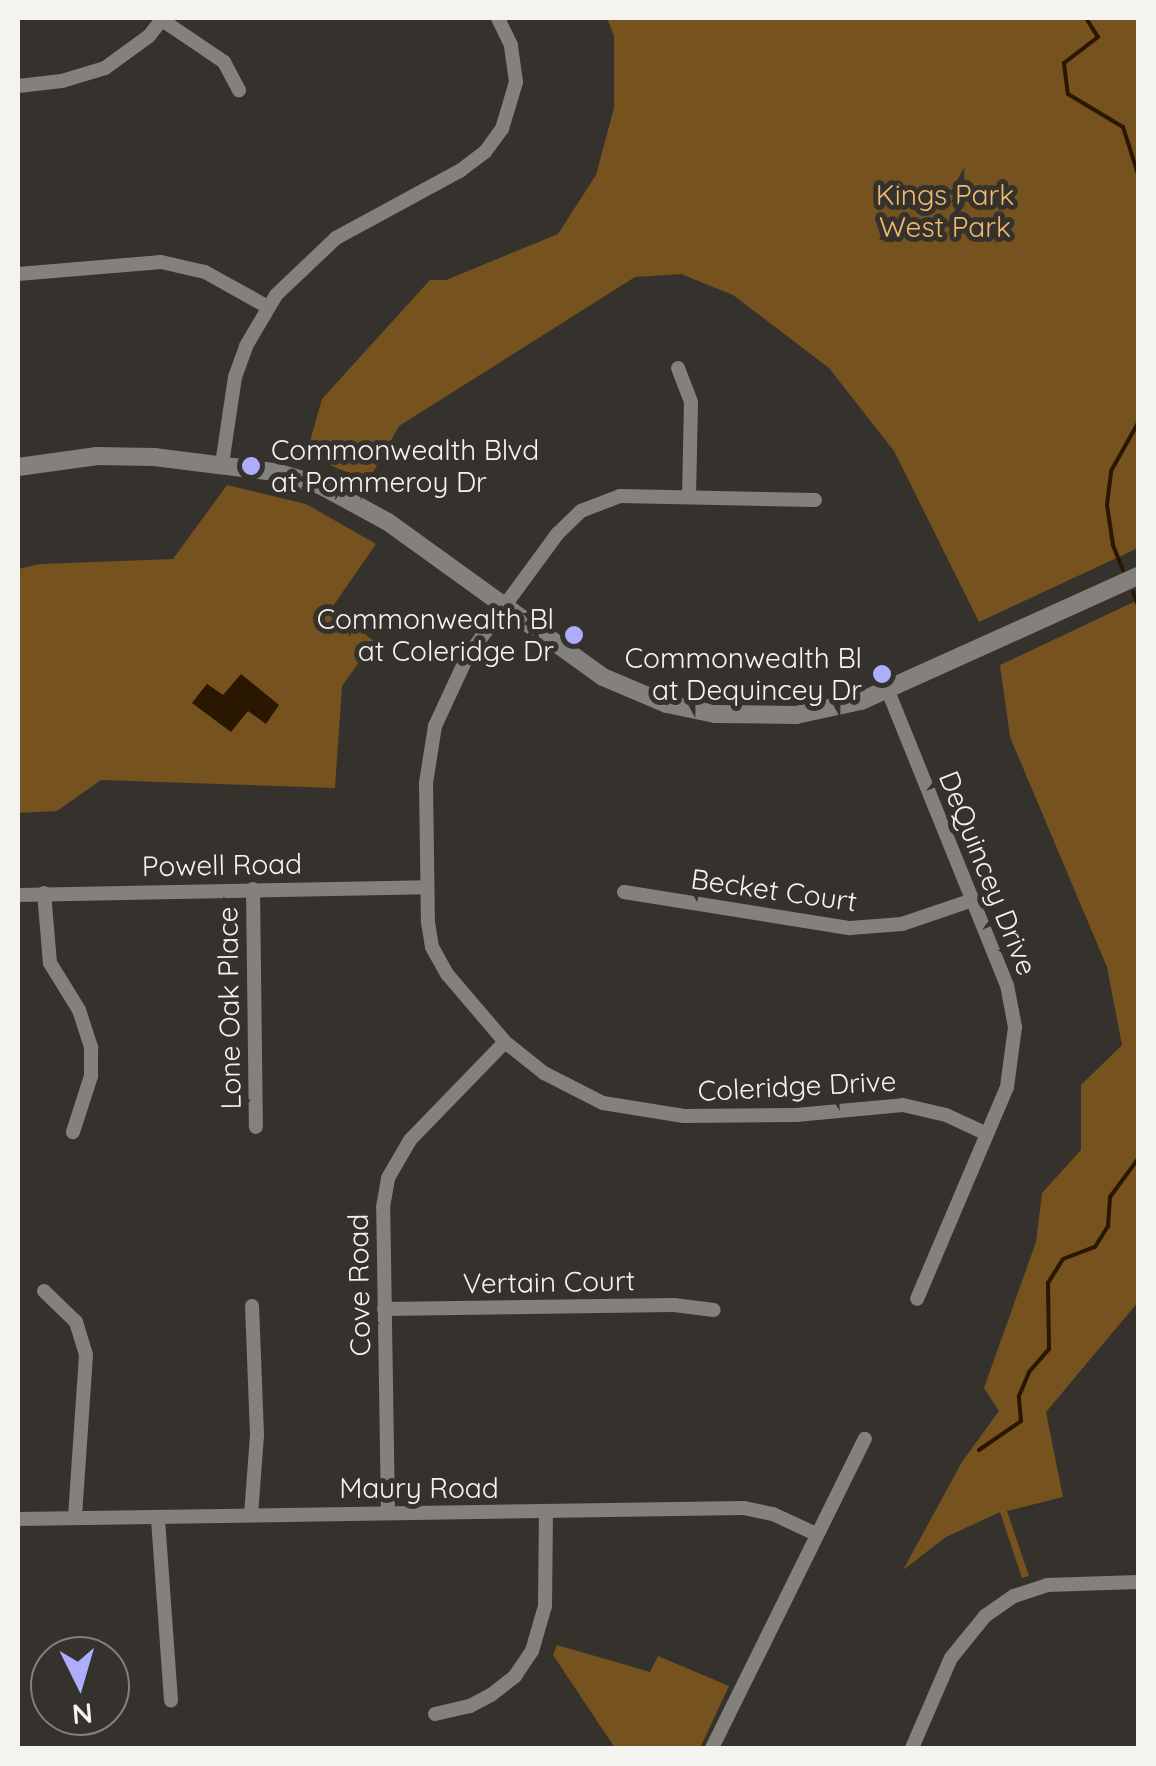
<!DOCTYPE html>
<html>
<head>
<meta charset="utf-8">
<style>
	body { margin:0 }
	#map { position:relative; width:1156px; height:1766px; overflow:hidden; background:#35322e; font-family:Quicksand,sans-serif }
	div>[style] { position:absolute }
	.forest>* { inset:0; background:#76521e }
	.water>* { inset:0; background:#291700 }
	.stream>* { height:4px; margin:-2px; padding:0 2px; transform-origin:2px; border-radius:2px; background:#291700 }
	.minor>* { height:14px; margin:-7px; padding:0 7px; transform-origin:7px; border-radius:7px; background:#84817c }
	.tertiary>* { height:18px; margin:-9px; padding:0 9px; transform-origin:9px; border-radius:9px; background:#84817c }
	.dots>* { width:28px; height:28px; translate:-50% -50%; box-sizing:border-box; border:5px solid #35322e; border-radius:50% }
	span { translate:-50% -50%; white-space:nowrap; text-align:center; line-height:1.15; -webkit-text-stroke:10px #35322e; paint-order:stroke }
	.park-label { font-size:28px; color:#f1b96d }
	.poi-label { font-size:28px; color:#f5f3f0 }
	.left { translate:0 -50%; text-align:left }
	.right { translate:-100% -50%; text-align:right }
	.street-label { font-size:28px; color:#f5f3f0 }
	.frame { position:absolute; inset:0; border:20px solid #f5f3f0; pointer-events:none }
	.north { position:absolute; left:30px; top:1636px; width:100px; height:100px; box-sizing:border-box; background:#35322e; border:2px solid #827f7c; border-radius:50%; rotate:175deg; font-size:28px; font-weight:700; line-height:40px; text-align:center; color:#f5f3f0 }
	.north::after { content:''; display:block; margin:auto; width:35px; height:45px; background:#adaefb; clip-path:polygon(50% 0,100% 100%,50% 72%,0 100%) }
</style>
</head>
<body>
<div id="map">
	<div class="forest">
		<div style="clip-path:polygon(607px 18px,1138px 18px,1138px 548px,979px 622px,894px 451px,829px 368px,733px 295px,681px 274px,635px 277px,399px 426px,368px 481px,306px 455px,322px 399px,430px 280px,446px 280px,558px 234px,596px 175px,614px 108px,614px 36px)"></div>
		<div style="clip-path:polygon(evenodd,227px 485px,306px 504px,376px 544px,331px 609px,374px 641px,342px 686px,335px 788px,101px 780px,57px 811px,18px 813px,18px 569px,40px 564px,173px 559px,227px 485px,207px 684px,223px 696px,279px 705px,249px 710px,192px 703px,207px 684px)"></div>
		<div style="clip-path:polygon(1138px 600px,1138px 1302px,1046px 1412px,1063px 1497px,1007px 1511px,1029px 1576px,1022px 1578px,1000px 1512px,946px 1537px,903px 1570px,962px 1462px,999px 1411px,984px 1388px,1036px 1242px,1042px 1193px,1081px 1150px,1081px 1085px,1122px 1045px,1107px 967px,1010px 737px,1000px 665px)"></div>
		<div style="clip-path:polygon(557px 1645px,650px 1672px,658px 1656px,729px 1686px,700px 1748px,615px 1748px,553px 1655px)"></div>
	</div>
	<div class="water">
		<div style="clip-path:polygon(241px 674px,279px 705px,266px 724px,248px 711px,231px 732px,192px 703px,207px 684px,223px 695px)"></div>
	</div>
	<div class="stream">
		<div style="left:1086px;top:18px;width:22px;rotate:58deg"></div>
		<div style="left:1098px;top:37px;width:43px;rotate:142.6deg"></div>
		<div style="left:1064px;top:63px;width:31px;rotate:83deg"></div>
		<div style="left:1068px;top:94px;width:64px;rotate:31deg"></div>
		<div style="left:1123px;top:127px;width:49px;rotate:72.3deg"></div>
		<div style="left:1123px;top:570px;width:27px;rotate:-112deg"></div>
		<div style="left:1113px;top:545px;width:40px;rotate:-98.5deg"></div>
		<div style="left:1107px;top:505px;width:34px;rotate:-83deg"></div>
		<div style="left:1111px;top:471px;width:55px;rotate:-60.6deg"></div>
		<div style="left:1133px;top:592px;width:14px;rotate:69deg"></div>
		<div style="left:979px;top:1450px;width:51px;rotate:-34.6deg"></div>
		<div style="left:1021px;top:1421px;width:25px;rotate:-95deg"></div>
		<div style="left:1019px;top:1396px;width:26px;rotate:-67deg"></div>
		<div style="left:1029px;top:1372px;width:30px;rotate:-49deg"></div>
		<div style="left:1049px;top:1349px;width:66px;rotate:-90.9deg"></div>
		<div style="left:1048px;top:1283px;width:28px;rotate:-58deg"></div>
		<div style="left:1063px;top:1259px;width:34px;rotate:-21deg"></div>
		<div style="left:1095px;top:1247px;width:25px;rotate:-58deg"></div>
		<div style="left:1108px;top:1226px;width:29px;rotate:-86deg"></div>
		<div style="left:1110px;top:1197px;width:47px;rotate:-53.6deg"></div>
	</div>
	<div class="minor">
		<div style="left:162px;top:20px;width:75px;rotate:34.1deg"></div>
		<div style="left:224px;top:62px;width:32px;rotate:62deg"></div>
		<div style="left:18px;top:86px;width:44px;rotate:-6.5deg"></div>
		<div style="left:62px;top:81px;width:45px;rotate:-16.8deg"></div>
		<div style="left:105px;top:68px;width:54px;rotate:-36deg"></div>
		<div style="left:149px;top:36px;width:23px;rotate:-52deg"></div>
		<div style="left:18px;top:274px;width:144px;rotate:-4.8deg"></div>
		<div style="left:161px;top:262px;width:45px;rotate:12.8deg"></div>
		<div style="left:205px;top:272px;width:72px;rotate:29.1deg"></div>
		<div style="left:678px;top:368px;width:36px;rotate:69deg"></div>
		<div style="left:691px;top:402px;width:93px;rotate:91.2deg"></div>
		<div style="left:222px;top:464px;width:88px;rotate:-81.5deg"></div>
		<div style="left:235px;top:377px;width:33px;rotate:-70deg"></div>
		<div style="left:246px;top:346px;width:59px;rotate:-59.5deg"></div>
		<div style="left:276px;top:295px;width:83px;rotate:-43.5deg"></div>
		<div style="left:336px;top:238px;width:142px;rotate:-28.5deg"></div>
		<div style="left:461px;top:170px;width:30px;rotate:-37deg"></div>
		<div style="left:485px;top:152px;width:29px;rotate:-54deg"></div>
		<div style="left:502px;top:129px;width:49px;rotate:-73.4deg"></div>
		<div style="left:516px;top:82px;width:37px;rotate:-98deg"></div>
		<div style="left:511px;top:45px;width:30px;rotate:-116deg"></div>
		<div style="left:815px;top:500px;width:195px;rotate:-178.8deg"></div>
		<div style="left:620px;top:496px;width:42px;rotate:159deg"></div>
		<div style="left:581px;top:511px;width:32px;rotate:136deg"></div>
		<div style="left:558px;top:533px;width:154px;rotate:126.3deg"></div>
		<div style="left:467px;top:657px;width:76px;rotate:114.9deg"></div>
		<div style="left:435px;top:726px;width:58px;rotate:99deg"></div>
		<div style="left:426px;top:783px;width:139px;rotate:89.2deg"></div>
		<div style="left:428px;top:922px;width:25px;rotate:81deg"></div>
		<div style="left:432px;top:947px;width:31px;rotate:61deg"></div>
		<div style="left:447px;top:974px;width:89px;rotate:49.5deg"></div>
		<div style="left:505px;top:1042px;width:50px;rotate:38.5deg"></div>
		<div style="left:544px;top:1073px;width:66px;rotate:27deg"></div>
		<div style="left:603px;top:1103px;width:82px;rotate:9.1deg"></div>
		<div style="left:684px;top:1116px;width:112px;rotate:-0.5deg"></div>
		<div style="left:796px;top:1115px;width:107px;rotate:-5.3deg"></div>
		<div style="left:903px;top:1105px;width:44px;rotate:13.1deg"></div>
		<div style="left:946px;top:1115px;width:45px;rotate:24.9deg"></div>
		<div style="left:888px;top:691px;width:317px;rotate:68deg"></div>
		<div style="left:1007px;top:985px;width:43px;rotate:79.2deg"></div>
		<div style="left:1015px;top:1027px;width:61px;rotate:97.6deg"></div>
		<div style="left:1007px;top:1087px;width:230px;rotate:113deg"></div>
		<div style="left:253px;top:889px;width:238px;rotate:89.3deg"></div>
		<div style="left:624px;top:892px;width:229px;rotate:9.1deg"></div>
		<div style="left:850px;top:928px;width:52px;rotate:-4.4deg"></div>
		<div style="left:902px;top:924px;width:75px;rotate:-18.7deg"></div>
		<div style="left:44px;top:893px;width:70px;rotate:85.1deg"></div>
		<div style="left:50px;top:963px;width:55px;rotate:58.3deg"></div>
		<div style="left:79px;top:1010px;width:40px;rotate:72deg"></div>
		<div style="left:91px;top:1048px;width:28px;rotate:90deg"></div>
		<div style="left:91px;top:1076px;width:59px;rotate:107.8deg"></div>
		<div style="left:18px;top:895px;width:409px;rotate:-1.1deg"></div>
		<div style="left:44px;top:1291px;width:45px;rotate:44.1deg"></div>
		<div style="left:76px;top:1322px;width:34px;rotate:73deg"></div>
		<div style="left:86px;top:1355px;width:163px;rotate:93.9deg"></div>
		<div style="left:384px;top:1309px;width:290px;rotate:-0.8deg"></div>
		<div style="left:674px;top:1305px;width:40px;rotate:7.1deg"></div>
		<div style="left:388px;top:1513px;width:306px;rotate:-90.9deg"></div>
		<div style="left:383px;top:1207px;width:29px;rotate:-80deg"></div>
		<div style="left:388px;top:1178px;width:44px;rotate:-59.9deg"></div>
		<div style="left:410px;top:1140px;width:136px;rotate:-45.9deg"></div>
		<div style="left:251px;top:1515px;width:80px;rotate:-85.7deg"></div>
		<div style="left:257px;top:1435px;width:129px;rotate:-92.2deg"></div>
		<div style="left:18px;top:1519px;width:726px;rotate:-0.87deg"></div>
		<div style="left:744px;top:1508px;width:30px;rotate:12deg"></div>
		<div style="left:773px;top:1514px;width:47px;rotate:24.9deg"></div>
		<div style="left:158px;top:1519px;width:182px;rotate:85.9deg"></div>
		<div style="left:435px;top:1714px;width:36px;rotate:-13deg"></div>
		<div style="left:470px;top:1706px;width:24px;rotate:-28deg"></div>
		<div style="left:491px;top:1695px;width:31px;rotate:-38deg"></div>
		<div style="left:515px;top:1676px;width:30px;rotate:-56deg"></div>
		<div style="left:532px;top:1651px;width:47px;rotate:-73.9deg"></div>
		<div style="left:545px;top:1606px;width:93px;rotate:-89.4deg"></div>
		<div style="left:712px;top:1748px;width:345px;rotate:-63.7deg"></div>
		<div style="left:912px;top:1748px;width:98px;rotate:-66.6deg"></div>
		<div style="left:951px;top:1658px;width:54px;rotate:-51deg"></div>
		<div style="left:985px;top:1616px;width:35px;rotate:-35deg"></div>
		<div style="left:1014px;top:1596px;width:35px;rotate:-18deg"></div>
		<div style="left:1047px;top:1585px;width:91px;rotate:-1.9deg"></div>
	</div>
	<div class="tertiary">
		<div style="left:18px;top:467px;width:80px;rotate:-7.9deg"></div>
		<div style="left:97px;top:456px;width:57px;rotate:1deg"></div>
		<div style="left:154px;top:457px;width:122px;rotate:7.1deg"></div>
		<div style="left:275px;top:472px;width:47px;rotate:16.1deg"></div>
		<div style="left:320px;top:485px;width:77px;rotate:28.6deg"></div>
		<div style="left:388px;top:522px;width:265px;rotate:35.8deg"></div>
		<div style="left:603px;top:677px;width:69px;rotate:22.9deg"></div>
		<div style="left:667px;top:704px;width:49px;rotate:11.8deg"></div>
		<div style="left:715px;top:714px;width:81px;rotate:0.7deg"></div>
		<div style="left:796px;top:715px;width:66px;rotate:-12.2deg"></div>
		<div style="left:861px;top:701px;width:304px;rotate:-24.3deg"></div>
	</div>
	<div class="dots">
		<div style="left:251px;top:466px;background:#adaefb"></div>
		<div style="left:574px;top:635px;background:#adaefb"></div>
		<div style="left:882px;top:674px;background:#adaefb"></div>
	</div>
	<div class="park-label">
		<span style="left:945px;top:211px">Kings Park<br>West Park</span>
	</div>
	<div class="poi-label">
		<span class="left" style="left:271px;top:466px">Commonwealth Blvd<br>at Pommeroy Dr</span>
		<span class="right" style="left:554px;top:635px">Commonwealth Bl<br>at Coleridge Dr</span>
		<span class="right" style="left:862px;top:674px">Commonwealth Bl<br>at Dequincey Dr</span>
	</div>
	<div class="street-label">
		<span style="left:222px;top:865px;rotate:-1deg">Powell Road</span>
		<span style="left:988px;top:873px;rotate:68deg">DeQuincey Drive</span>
		<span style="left:774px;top:890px;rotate:8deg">Becket Court</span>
		<span style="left:229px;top:1008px;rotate:-91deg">Lone Oak Place</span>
		<span style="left:797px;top:1086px;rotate:-3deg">Coleridge Drive</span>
		<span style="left:549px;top:1282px;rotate:-1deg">Vertain Court</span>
		<span style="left:359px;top:1285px;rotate:-91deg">Cove Road</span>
		<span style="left:419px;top:1488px">Maury Road</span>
	</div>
	<div class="frame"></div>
	<div class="north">N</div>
</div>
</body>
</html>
